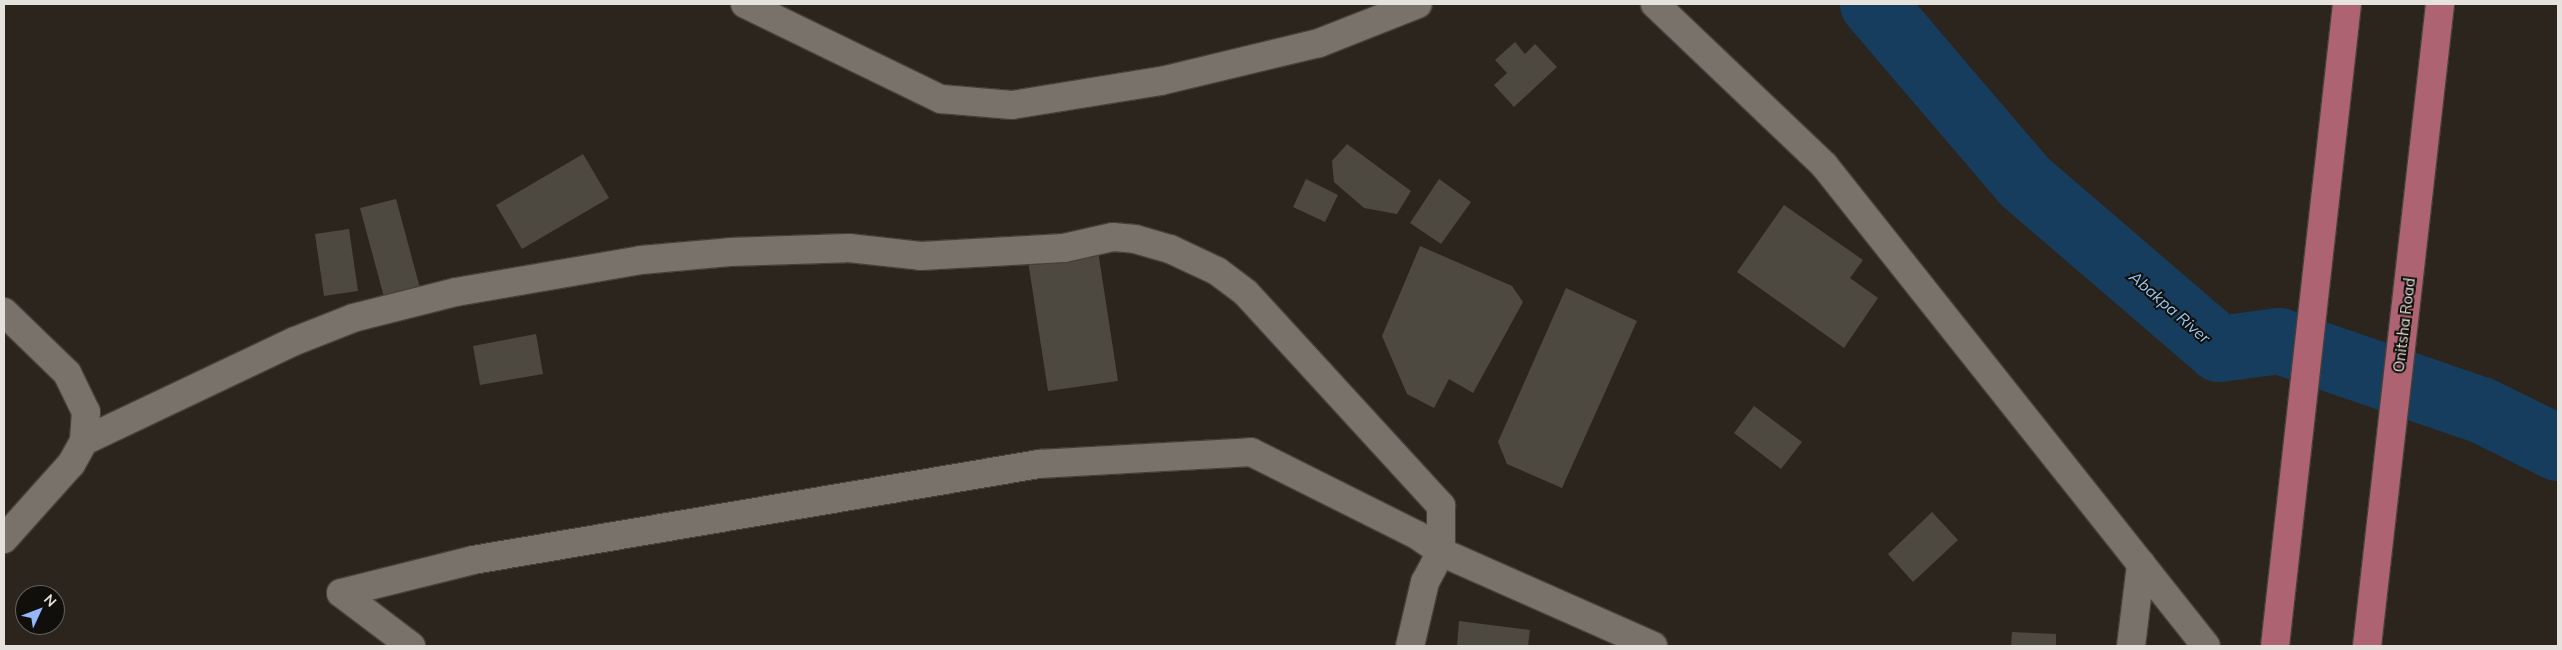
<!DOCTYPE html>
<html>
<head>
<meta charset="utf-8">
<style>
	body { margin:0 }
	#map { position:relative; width:2562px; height:650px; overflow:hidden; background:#2b251e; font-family:Mulish,sans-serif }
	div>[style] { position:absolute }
	.river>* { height:66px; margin:-33px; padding:0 33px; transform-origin:33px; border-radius:33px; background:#163d5d }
	.building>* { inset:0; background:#4d4840 }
	.roads { filter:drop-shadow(1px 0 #45413b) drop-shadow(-1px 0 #45413b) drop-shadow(0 1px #45413b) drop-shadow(0 -1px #45413b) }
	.street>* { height:28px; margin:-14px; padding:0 14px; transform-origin:14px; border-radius:14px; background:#78726a }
	.primary>* { height:28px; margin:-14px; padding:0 14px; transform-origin:14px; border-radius:14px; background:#ad6371 }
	span { translate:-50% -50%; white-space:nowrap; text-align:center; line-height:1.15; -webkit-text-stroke:4px #110f0c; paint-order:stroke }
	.street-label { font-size:15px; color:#e5e1dd }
	.water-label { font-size:16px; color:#99caf6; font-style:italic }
	.frame { position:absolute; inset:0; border:5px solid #e5e1dd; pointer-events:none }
	.north { position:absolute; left:15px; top:585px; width:50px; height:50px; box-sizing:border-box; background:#110f0c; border:1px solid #666360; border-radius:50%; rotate:47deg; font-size:14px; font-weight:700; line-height:20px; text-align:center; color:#e5e1dd }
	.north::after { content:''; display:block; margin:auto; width:18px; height:22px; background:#94b7fd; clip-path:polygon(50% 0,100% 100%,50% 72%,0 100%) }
</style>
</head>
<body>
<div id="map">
	<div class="river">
		<div style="left:1873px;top:4px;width:233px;rotate:49.5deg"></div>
		<div style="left:2024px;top:181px;width:257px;rotate:40.7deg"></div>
		<div style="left:2219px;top:349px;width:61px;rotate:-7.6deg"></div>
		<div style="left:2279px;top:341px;width:213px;rotate:18.9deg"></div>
		<div style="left:2481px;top:410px;width:86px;rotate:26.3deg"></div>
	</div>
	<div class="building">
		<div style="clip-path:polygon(1515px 42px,1525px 54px,1535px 44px,1557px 67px,1514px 107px,1494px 85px,1507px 73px,1495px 60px)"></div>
		<div style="clip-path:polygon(1347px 144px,1411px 191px,1397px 214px,1364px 208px,1334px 182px,1332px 161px)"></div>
		<div style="clip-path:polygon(583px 154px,609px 198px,522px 249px,496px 205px)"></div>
		<div style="clip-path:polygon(1306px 179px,1338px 195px,1325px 222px,1293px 207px)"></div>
		<div style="clip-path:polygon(1439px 179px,1471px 202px,1441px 244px,1410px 223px)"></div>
		<div style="clip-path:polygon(396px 199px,420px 288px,384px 297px,360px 208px)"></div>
		<div style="clip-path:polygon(1784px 205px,1863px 260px,1850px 278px,1878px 298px,1844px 348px,1737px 272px)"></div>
		<div style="clip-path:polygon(349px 229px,358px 291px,324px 296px,315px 234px)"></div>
		<div style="clip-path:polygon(1420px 246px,1512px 286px,1523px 302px,1473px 393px,1449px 379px,1434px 408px,1407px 394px,1382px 336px)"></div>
		<div style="clip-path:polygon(1098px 251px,1118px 381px,1048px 391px,1028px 261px)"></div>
		<div style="clip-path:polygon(1566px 288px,1637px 321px,1562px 488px,1507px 464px,1498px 442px)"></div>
		<div style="clip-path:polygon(536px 334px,543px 374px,480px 385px,473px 346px)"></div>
		<div style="clip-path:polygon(1754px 406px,1802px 442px,1781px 469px,1734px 433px)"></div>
		<div style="clip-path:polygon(1932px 512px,1958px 540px,1913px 582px,1888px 554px)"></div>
		<div style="clip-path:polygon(1459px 621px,1530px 630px,1528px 646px,1457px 646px)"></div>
		<div style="clip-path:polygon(2012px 632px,2056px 634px,2056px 646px,2011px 646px)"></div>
	</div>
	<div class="roads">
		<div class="street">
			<div style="left:745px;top:4px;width:218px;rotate:25.9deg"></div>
			<div style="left:941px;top:99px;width:71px;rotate:4.8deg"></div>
			<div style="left:1012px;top:105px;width:151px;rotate:-9.2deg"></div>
			<div style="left:1161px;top:81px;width:163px;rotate:-13.5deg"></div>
			<div style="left:1319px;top:43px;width:106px;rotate:-21.5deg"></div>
			<div style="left:1655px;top:4px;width:233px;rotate:43.6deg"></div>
			<div style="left:1824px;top:165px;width:614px;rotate:51.54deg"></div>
			<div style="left:4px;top:312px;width:88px;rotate:44.1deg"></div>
			<div style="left:67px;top:373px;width:43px;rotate:64deg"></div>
			<div style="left:86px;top:412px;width:29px;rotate:94deg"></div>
			<div style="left:84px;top:441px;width:26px;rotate:119deg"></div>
			<div style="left:71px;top:464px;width:101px;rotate:131.8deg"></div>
			<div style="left:84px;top:441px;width:233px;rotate:-25.4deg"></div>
			<div style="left:295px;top:341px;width:62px;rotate:-21.6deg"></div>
			<div style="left:353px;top:318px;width:106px;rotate:-14.2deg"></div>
			<div style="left:456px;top:292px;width:188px;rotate:-9.8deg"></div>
			<div style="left:641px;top:260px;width:89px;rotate:-5.1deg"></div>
			<div style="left:730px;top:252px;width:119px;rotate:-1.9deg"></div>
			<div style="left:849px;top:248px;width:72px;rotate:6.3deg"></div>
			<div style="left:921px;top:256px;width:143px;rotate:-3.2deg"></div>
			<div style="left:1064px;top:248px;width:50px;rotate:-12.7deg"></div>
			<div style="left:1113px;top:237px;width:22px;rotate:5deg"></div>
			<div style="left:1135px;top:239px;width:36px;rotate:16deg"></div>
			<div style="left:1170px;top:249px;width:52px;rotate:25.1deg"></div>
			<div style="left:1217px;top:271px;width:36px;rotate:37deg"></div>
			<div style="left:1246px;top:293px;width:289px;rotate:47.5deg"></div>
			<div style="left:1441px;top:506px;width:46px;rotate:90deg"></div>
			<div style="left:1441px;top:552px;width:232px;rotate:23.9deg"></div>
			<div style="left:341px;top:593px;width:136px;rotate:-14deg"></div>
			<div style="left:473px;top:560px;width:574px;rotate:-9.63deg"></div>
			<div style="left:1039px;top:464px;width:212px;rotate:-3.2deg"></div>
			<div style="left:1251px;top:452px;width:186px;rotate:26.6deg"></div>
			<div style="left:1417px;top:535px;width:29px;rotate:35deg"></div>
			<div style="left:1441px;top:552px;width:34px;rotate:118deg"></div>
			<div style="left:1425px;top:582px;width:66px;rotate:103.2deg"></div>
			<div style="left:341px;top:593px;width:88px;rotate:37.1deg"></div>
			<div style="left:2131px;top:646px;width:83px;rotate:-83deg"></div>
		</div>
		<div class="primary">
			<div style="left:2275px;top:646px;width:646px;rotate:-83.6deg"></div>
			<div style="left:2367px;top:646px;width:646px;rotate:-83.51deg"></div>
		</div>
	</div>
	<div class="street-label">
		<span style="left:2404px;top:325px;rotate:-83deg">Onitsha Road</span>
	</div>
	<div class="water-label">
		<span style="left:2170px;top:307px;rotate:41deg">Abakpa River</span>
	</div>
	<div class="frame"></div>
	<div class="north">N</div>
</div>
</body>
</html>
